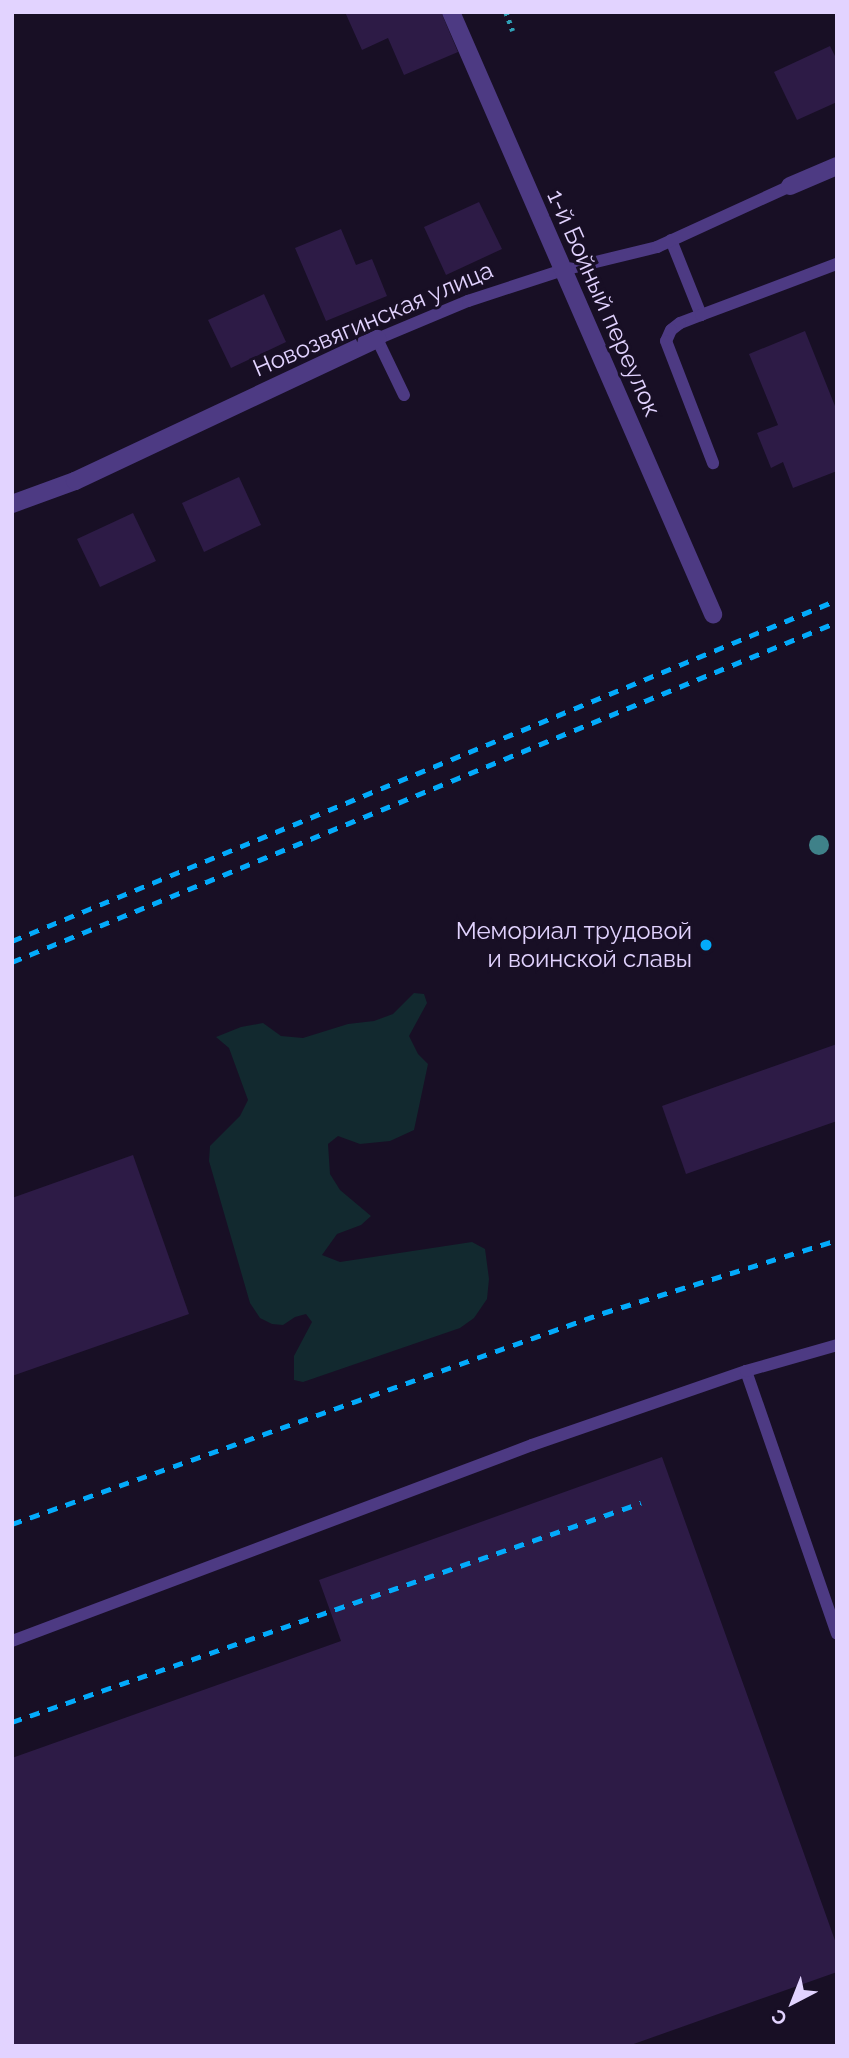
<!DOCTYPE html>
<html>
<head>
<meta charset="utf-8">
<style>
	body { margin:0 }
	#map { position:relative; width:849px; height:2058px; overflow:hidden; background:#180f25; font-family:Raleway,sans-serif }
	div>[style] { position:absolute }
	.green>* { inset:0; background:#12292f }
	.building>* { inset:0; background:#2d1b46 }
	.path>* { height:4.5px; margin-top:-2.25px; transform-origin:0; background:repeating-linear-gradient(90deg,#30a0b6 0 3.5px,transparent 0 8.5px) }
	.lane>* { height:12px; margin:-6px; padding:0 6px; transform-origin:6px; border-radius:6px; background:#4d3a83 }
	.street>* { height:18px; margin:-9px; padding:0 9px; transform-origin:9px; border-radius:9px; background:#4d3a83 }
	.rail>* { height:5px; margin-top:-2.5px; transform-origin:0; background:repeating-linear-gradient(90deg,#03abfb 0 10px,transparent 0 19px) }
	.trees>* { width:20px; height:20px; margin:-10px; border-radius:50%; background:#3f8189 }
	.dots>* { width:19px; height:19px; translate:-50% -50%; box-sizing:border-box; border:4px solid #180f25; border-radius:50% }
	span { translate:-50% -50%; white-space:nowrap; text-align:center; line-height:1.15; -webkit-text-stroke:6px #180f25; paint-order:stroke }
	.street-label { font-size:24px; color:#e2d3ff }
	.poi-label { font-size:24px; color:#e2d3ff }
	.right { translate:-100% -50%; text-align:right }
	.frame { position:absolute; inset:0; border:14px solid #e2d3ff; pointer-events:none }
	.north { position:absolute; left:758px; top:1967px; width:70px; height:70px; -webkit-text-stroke:5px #180f25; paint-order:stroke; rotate:222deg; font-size:19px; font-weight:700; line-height:28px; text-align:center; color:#e2d3ff }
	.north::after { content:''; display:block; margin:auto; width:24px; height:32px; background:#e2d3ff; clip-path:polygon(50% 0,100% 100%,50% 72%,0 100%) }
</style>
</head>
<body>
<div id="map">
	<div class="green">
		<div style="clip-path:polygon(414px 993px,424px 994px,427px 1003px,409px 1036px,418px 1054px,428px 1064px,414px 1130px,390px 1141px,360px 1144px,338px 1136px,328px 1144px,330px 1174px,340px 1190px,371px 1216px,361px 1225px,337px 1234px,322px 1255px,340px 1262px,472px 1242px,485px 1249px,489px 1279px,487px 1299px,474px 1318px,460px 1328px,303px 1382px,294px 1380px,294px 1356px,312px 1322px,306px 1314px,295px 1317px,283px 1325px,272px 1324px,260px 1318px,250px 1303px,209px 1161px,210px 1146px,240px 1116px,248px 1100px,229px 1048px,216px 1037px,241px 1027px,263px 1023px,281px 1036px,303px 1038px,348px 1024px,374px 1021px,393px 1014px)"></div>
	</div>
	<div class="building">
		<div style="clip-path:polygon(345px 12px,441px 12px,458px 52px,404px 75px,388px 38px,362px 50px)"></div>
		<div style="clip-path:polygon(830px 46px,837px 60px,837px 102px,797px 120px,774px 72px)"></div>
		<div style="clip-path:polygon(479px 202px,502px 249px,446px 275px,424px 227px)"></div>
		<div style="clip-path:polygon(341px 229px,356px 265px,372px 259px,387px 296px,326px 321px,295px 248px)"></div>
		<div style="clip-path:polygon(264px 294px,286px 342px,231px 368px,208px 320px)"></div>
		<div style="clip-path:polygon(805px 331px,837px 411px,837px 471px,793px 488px,783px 462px,771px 468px,757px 433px,778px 425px,749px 354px)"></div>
		<div style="clip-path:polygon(239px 477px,261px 525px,204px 552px,182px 503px)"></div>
		<div style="clip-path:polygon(133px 513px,156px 561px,100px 587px,77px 539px)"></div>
		<div style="clip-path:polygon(837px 1044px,837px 1121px,686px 1174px,662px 1106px)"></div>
		<div style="clip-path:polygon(133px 1155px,189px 1314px,12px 1376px,12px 1198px)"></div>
		<div style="clip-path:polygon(662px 1457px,837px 1946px,837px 1972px,628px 2046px,12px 2046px,12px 1758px,341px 1641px,319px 1580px)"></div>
	</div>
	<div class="path">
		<div style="left:506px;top:12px;width:20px;rotate:70deg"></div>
	</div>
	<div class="lane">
		<div style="left:671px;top:240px;width:81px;rotate:68.2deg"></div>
		<div style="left:701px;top:315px;width:22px;rotate:159deg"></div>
		<div style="left:680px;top:323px;width:11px;rotate:142deg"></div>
		<div style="left:671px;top:330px;width:12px;rotate:114deg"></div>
		<div style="left:666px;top:341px;width:131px;rotate:68.9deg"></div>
		<div style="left:701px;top:315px;width:145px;rotate:-20.6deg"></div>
		<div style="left:404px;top:395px;width:62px;rotate:-115.7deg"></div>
		<div style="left:377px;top:339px;width:99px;rotate:-22.7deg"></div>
		<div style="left:468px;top:301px;width:100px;rotate:-18.1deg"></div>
		<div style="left:563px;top:270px;width:97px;rotate:-13.7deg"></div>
		<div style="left:657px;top:247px;width:146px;rotate:-24.6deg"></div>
		<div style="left:746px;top:1371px;width:278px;rotate:70.9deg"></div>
		<div style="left:12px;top:1641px;width:556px;rotate:-20.65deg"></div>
		<div style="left:532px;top:1445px;width:226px;rotate:-19.1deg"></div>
		<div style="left:746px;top:1371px;width:95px;rotate:-15.9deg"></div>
	</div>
	<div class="street">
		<div style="left:451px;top:12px;width:657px;rotate:66.48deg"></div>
		<div style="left:790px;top:186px;width:51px;rotate:-23.1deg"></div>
		<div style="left:12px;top:504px;width:67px;rotate:-20.1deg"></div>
		<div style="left:75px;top:481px;width:334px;rotate:-25.2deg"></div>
	</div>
	<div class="rail">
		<div style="left:12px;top:941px;width:893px;rotate:-22.46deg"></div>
		<div style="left:12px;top:962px;width:892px;rotate:-22.4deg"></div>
		<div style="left:12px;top:1524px;width:628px;rotate:-19.65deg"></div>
		<div style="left:603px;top:1313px;width:245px;rotate:-17.3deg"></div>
		<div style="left:12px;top:1722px;width:666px;rotate:-19.2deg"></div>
	</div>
	<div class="trees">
		<div style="left:819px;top:845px"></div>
	</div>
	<div class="dots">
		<div style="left:706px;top:945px;background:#03abfb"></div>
	</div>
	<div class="street-label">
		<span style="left:604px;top:303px;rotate:66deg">1-й Бойный переулок</span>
		<span style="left:373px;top:319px;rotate:-23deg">Новозвягинская улица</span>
	</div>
	<div class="poi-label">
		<span class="right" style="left:692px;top:945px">Мемориал трудовой<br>и воинской славы</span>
	</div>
	<div class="frame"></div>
	<div class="north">С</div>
</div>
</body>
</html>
